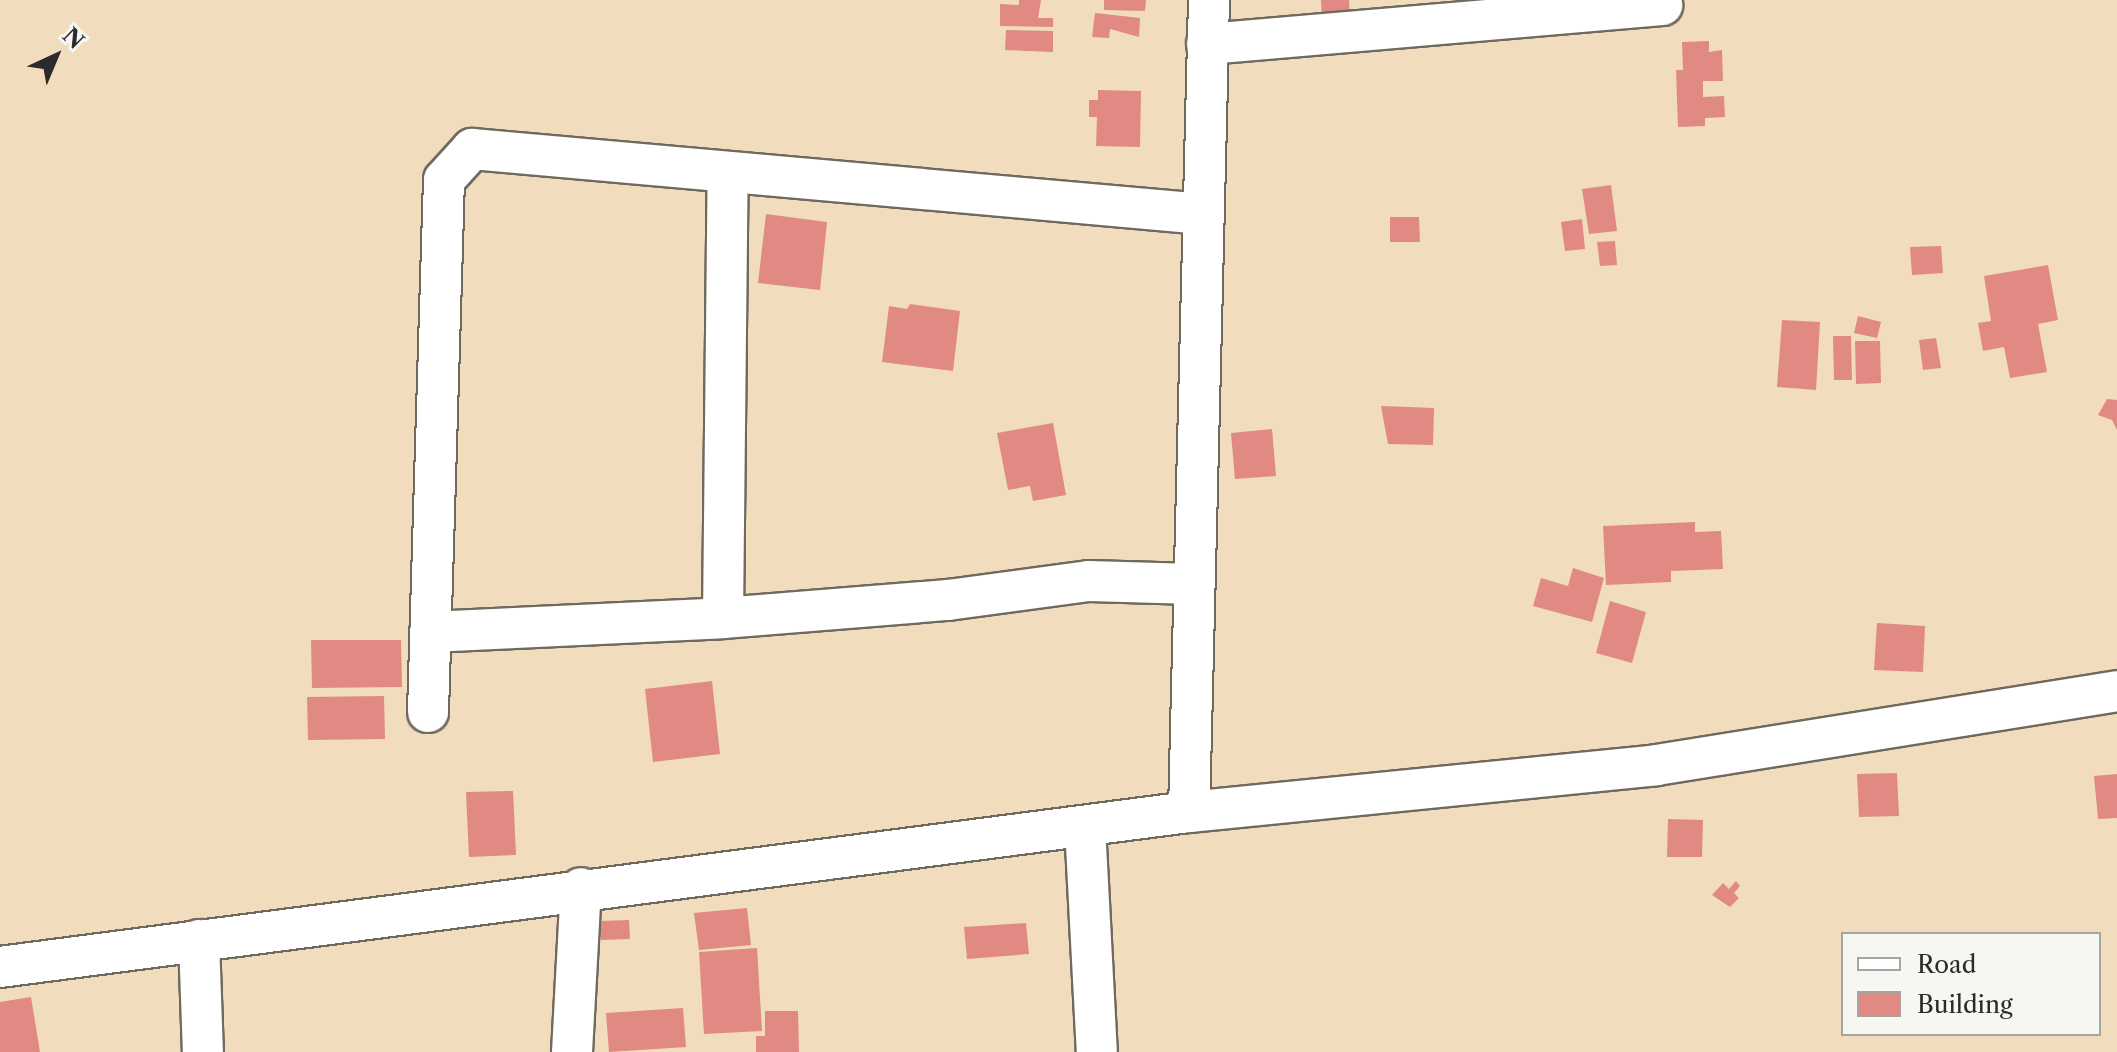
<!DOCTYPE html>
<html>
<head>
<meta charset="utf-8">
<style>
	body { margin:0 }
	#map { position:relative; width:2117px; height:1052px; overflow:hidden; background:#f1dcbd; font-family:"Libre Caslon Text",serif }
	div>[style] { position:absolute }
	.building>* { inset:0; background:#e08a83 }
	.roads { filter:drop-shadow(2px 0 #70695e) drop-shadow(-2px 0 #70695e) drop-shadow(0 2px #70695e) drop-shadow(0 -2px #70695e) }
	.street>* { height:40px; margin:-20px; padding:0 20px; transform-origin:20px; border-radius:20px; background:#fff }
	span { translate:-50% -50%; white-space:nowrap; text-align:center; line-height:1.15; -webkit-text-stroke:8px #f6f6f2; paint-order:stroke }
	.legend { position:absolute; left:1841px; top:932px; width:260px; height:104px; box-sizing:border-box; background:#f6f6f2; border:2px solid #a5a5a2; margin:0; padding:10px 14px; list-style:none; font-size:24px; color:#2b2b2b }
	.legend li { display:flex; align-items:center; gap:16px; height:40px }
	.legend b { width:40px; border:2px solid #a5a5a2 }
	.north { position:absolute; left:16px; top:16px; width:80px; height:80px; -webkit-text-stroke:6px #f6f6f2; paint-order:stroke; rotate:44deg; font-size:22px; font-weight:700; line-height:32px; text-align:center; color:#2b2b2b }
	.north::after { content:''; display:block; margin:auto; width:28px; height:36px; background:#2b2b2b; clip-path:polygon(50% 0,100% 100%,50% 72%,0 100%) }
</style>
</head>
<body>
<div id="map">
	<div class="building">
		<div style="clip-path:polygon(1019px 0,1041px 0,1038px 18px,1053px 18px,1053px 27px,1000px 26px,1000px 4px,1019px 5px)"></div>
		<div style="clip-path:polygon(1104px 0,1146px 0,1145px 11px,1104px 10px)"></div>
		<div style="clip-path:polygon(1321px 0,1349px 0,1350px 19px,1322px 21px)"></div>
		<div style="clip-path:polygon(1095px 13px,1140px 18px,1139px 37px,1110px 29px,1109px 38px,1092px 37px)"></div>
		<div style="clip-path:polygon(1006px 30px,1053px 31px,1053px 52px,1005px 50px)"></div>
		<div style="clip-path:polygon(1709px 41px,1709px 52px,1722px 50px,1723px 81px,1703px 81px,1703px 97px,1724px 96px,1725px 117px,1705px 118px,1705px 126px,1678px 127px,1676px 70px,1683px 70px,1682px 42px)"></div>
		<div style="clip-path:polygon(1098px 90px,1141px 91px,1140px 147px,1096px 146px,1097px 117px,1089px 117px,1089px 100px,1098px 100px)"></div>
		<div style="clip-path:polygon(1611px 185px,1617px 231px,1589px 234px,1582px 189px)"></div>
		<div style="clip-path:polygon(766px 214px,827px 222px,820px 290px,758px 283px)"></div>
		<div style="clip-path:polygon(1390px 217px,1419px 217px,1420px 242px,1390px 242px)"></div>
		<div style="clip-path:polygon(1582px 219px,1585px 249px,1565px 251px,1561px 222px)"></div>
		<div style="clip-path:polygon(1615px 241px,1617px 265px,1600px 266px,1597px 242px)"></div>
		<div style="clip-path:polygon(1941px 246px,1943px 273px,1912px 275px,1910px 247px)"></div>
		<div style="clip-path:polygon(2048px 265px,2058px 320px,2038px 324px,2047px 372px,2010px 378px,2004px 347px,1983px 351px,1978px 323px,1991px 321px,1984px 276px)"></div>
		<div style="clip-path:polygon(910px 304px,960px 311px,953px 371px,882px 362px,889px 306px,907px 309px)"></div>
		<div style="clip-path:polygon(1858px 316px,1881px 322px,1877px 338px,1854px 333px)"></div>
		<div style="clip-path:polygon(1782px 320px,1820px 322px,1816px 390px,1777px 387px)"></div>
		<div style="clip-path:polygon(1833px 336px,1851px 336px,1852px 380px,1834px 380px)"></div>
		<div style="clip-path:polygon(1936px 338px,1941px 368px,1923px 370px,1919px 340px)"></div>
		<div style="clip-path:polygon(1855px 341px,1880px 341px,1881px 383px,1856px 384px)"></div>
		<div style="clip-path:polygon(2107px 399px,2117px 400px,2117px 430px,2112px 420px,2098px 415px)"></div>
		<div style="clip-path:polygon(1381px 406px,1434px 408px,1433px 445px,1388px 444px)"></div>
		<div style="clip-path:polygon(1053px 423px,1066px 495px,1033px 501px,1030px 486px,1008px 490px,997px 433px)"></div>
		<div style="clip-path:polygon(1272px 429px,1276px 476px,1235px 479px,1231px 433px)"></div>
		<div style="clip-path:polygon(1695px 522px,1695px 532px,1721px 531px,1723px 569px,1671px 571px,1671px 582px,1606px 585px,1603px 526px)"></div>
		<div style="clip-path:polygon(1573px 568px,1604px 578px,1592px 622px,1533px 606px,1541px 578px,1568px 586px)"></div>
		<div style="clip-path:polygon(1610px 601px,1646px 612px,1632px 663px,1596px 653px)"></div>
		<div style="clip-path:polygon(1877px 623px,1925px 626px,1923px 672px,1874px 670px)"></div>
		<div style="clip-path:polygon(311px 640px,401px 640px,402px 687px,312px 688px)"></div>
		<div style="clip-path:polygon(712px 681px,720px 754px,653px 762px,645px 689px)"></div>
		<div style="clip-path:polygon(384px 696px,385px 739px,308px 740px,307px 697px)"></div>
		<div style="clip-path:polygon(1897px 773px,1899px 816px,1859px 817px,1857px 774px)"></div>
		<div style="clip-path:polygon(2117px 774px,2117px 818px,2098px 819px,2094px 776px)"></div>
		<div style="clip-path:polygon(513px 791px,516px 855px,469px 857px,466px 792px)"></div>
		<div style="clip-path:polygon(1668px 819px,1703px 820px,1702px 857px,1667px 857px)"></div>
		<div style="clip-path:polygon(1736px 881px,1740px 886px,1734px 893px,1739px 898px,1730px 907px,1712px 895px,1723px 883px,1729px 889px)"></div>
		<div style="clip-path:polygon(747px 908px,751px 945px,699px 950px,694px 913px)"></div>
		<div style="clip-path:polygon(629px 920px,630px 939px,601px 940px,601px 921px)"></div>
		<div style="clip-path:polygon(1026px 923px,1029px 954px,967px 959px,964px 927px)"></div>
		<div style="clip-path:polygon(757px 948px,762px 1031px,704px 1034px,699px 952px)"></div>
		<div style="clip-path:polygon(31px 997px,40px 1052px,0 1052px,0 1002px)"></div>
		<div style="clip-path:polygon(683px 1008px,686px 1047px,609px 1052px,606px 1013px)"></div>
		<div style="clip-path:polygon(765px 1011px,798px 1011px,799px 1052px,756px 1052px,756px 1036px,765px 1036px)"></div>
	</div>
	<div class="roads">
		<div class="street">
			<div style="left:1207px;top:44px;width:457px;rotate:-4.9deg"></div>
			<div style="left:723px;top:618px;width:444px;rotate:-89.4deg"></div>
			<div style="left:430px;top:632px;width:293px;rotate:-2.7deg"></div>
			<div style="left:723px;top:618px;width:226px;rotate:-4.6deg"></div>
			<div style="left:948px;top:600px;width:142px;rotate:-7.7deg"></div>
			<div style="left:1089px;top:581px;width:105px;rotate:1.6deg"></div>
			<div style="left:428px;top:712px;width:532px;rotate:-88.28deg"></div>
			<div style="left:444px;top:180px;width:42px;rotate:-47.9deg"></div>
			<div style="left:472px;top:149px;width:734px;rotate:5.08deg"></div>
			<div style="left:1189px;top:812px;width:812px;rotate:-88.59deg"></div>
			<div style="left:1085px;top:826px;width:226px;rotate:87deg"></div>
			<div style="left:199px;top:940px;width:112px;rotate:88deg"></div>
			<div style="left:0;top:967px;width:1199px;rotate:-7.43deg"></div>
			<div style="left:1189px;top:812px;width:469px;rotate:-5.7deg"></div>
			<div style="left:1656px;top:765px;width:467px;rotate:-9.1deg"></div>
			<div style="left:572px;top:1052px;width:164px;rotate:-86.9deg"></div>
		</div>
	</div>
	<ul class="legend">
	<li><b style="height:10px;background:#fff"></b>Road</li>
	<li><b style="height:22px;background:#e08a83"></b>Building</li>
	</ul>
	<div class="north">N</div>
</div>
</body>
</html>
